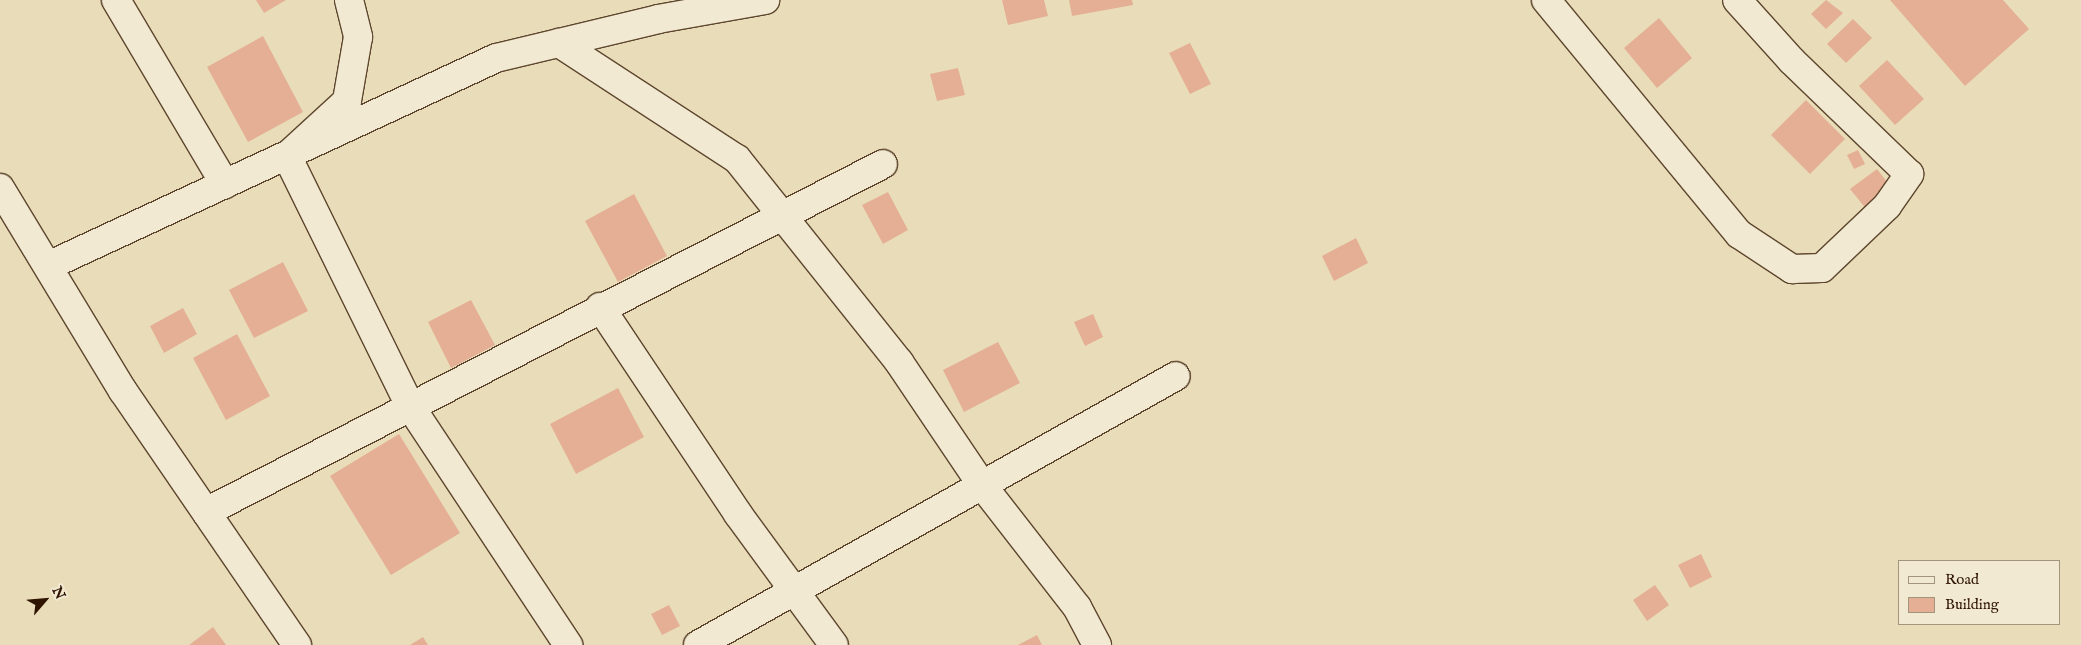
<!DOCTYPE html>
<html>
<head>
<meta charset="utf-8">
<style>
	body { margin:0 }
	#map { position:relative; width:2081px; height:645px; overflow:hidden; background:#e9ddb9; font-family:"IM FELL English",serif }
	div>[style] { position:absolute }
	.building>* { inset:0; background:#e4af94 }
	.roads { filter:drop-shadow(1px 0 #5e462e) drop-shadow(-1px 0 #5e462e) drop-shadow(0 1px #5e462e) drop-shadow(0 -1px #5e462e) }
	.minor>* { height:28px; margin:-14px; padding:0 14px; transform-origin:14px; border-radius:14px; background:#f1e9d2 }
	span { translate:-50% -50%; white-space:nowrap; text-align:center; line-height:1.15; -webkit-text-stroke:4px #f1e9d2; paint-order:stroke }
	.legend { position:absolute; left:1898px; top:560px; width:162px; height:65px; box-sizing:border-box; background:#f1e9d2; border:1px solid #a3947e; margin:0; padding:6px 9px; list-style:none; font-size:15px; color:#2f1400 }
	.legend li { display:flex; align-items:center; gap:10px; height:25px }
	.legend b { width:25px; border:1px solid #a3947e }
	.north { position:absolute; left:20px; top:575px; width:50px; height:50px; -webkit-text-stroke:4px #f1e9d2; paint-order:stroke; rotate:63deg; font-size:14px; font-weight:700; line-height:20px; text-align:center; color:#2f1400 }
	.north::after { content:''; display:block; margin:auto; width:18px; height:22px; background:#2f1400; clip-path:polygon(50% 0,100% 100%,50% 72%,0 100%) }
</style>
</head>
<body>
<div id="map">
	<div class="building">
		<div style="clip-path:polygon(256px 0,286px 0,264px 13px)"></div>
		<div style="clip-path:polygon(1002px 0,1044px 0,1048px 16px,1008px 25px)"></div>
		<div style="clip-path:polygon(1069px 0,1132px 0,1133px 5px,1072px 16px)"></div>
		<div style="clip-path:polygon(1826px 0,1843px 13px,1826px 29px,1811px 14px)"></div>
		<div style="clip-path:polygon(1890px 0,2003px 0,2029px 29px,1965px 86px)"></div>
		<div style="clip-path:polygon(1659px 18px,1692px 58px,1657px 88px,1624px 48px)"></div>
		<div style="clip-path:polygon(1853px 19px,1872px 38px,1846px 63px,1827px 44px)"></div>
		<div style="clip-path:polygon(263px 36px,303px 112px,248px 142px,207px 67px)"></div>
		<div style="clip-path:polygon(1190px 43px,1211px 84px,1190px 94px,1169px 53px)"></div>
		<div style="clip-path:polygon(1887px 60px,1924px 99px,1895px 125px,1859px 86px)"></div>
		<div style="clip-path:polygon(958px 68px,965px 95px,937px 101px,930px 74px)"></div>
		<div style="clip-path:polygon(1806px 100px,1845px 139px,1810px 174px,1771px 135px)"></div>
		<div style="clip-path:polygon(1858px 150px,1865px 164px,1854px 169px,1847px 155px)"></div>
		<div style="clip-path:polygon(1877px 169px,1893px 190px,1867px 210px,1850px 189px)"></div>
		<div style="clip-path:polygon(888px 192px,908px 230px,883px 244px,862px 205px)"></div>
		<div style="clip-path:polygon(634px 194px,667px 256px,618px 282px,585px 221px)"></div>
		<div style="clip-path:polygon(1356px 238px,1368px 263px,1334px 281px,1322px 256px)"></div>
		<div style="clip-path:polygon(283px 262px,308px 311px,254px 338px,229px 290px)"></div>
		<div style="clip-path:polygon(471px 300px,495px 345px,451px 368px,428px 322px)"></div>
		<div style="clip-path:polygon(183px 308px,197px 334px,164px 353px,150px 326px)"></div>
		<div style="clip-path:polygon(1093px 314px,1103px 337px,1085px 346px,1074px 322px)"></div>
		<div style="clip-path:polygon(237px 334px,270px 396px,226px 420px,193px 358px)"></div>
		<div style="clip-path:polygon(998px 342px,1020px 383px,964px 412px,943px 370px)"></div>
		<div style="clip-path:polygon(618px 388px,644px 437px,576px 474px,550px 424px)"></div>
		<div style="clip-path:polygon(399px 434px,460px 533px,391px 575px,330px 476px)"></div>
		<div style="clip-path:polygon(1701px 554px,1712px 577px,1690px 588px,1678px 565px)"></div>
		<div style="clip-path:polygon(1655px 585px,1669px 605px,1647px 621px,1633px 600px)"></div>
		<div style="clip-path:polygon(669px 605px,680px 626px,662px 635px,651px 614px)"></div>
		<div style="clip-path:polygon(213px 627px,226px 645px,189px 645px)"></div>
		<div style="clip-path:polygon(1037px 635px,1042px 645px,1018px 645px)"></div>
		<div style="clip-path:polygon(423px 637px,428px 645px,410px 645px)"></div>
	</div>
	<div class="roads">
		<div class="minor">
			<div style="left:116px;top:0;width:214px;rotate:59.4deg"></div>
			<div style="left:349px;top:0;width:38px;rotate:76deg"></div>
			<div style="left:358px;top:37px;width:65px;rotate:99.8deg"></div>
			<div style="left:347px;top:101px;width:81px;rotate:137.5deg"></div>
			<div style="left:287px;top:156px;width:279px;rotate:63.8deg"></div>
			<div style="left:410px;top:406px;width:287px;rotate:56.5deg"></div>
			<div style="left:1546px;top:0;width:303px;rotate:50.5deg"></div>
			<div style="left:1739px;top:234px;width:64px;rotate:33.4deg"></div>
			<div style="left:1792px;top:269px;width:30px;rotate:-2deg"></div>
			<div style="left:1822px;top:268px;width:90px;rotate:-43.6deg"></div>
			<div style="left:1887px;top:206px;width:39px;rotate:-55deg"></div>
			<div style="left:1909px;top:174px;width:163px;rotate:-136deg"></div>
			<div style="left:1792px;top:61px;width:82px;rotate:-132deg"></div>
			<div style="left:559px;top:43px;width:212px;rotate:33.1deg"></div>
			<div style="left:737px;top:159px;width:260px;rotate:51.4deg"></div>
			<div style="left:899px;top:362px;width:148px;rotate:56deg"></div>
			<div style="left:982px;top:485px;width:155px;rotate:52.1deg"></div>
			<div style="left:1077px;top:607px;width:43px;rotate:62.2deg"></div>
			<div style="left:0;top:188px;width:237px;rotate:58.8deg"></div>
			<div style="left:123px;top:391px;width:308px;rotate:55.6deg"></div>
			<div style="left:48px;top:266px;width:494px;rotate:-24.9deg"></div>
			<div style="left:496px;top:58px;width:167px;rotate:-13.5deg"></div>
			<div style="left:658px;top:19px;width:109px;rotate:-10.1deg"></div>
			<div style="left:600px;top:307px;width:249px;rotate:56.3deg"></div>
			<div style="left:738px;top:514px;width:162px;rotate:53.8deg"></div>
			<div style="left:206px;top:512px;width:761px;rotate:-27.2deg"></div>
			<div style="left:698px;top:645px;width:548px;rotate:-29.37deg"></div>
		</div>
	</div>
	<ul class="legend">
	<li><b style="height:6px;background:#f1e9d2"></b>Road</li>
	<li><b style="height:14px;background:#e4af94"></b>Building</li>
	</ul>
	<div class="north">N</div>
</div>
</body>
</html>
